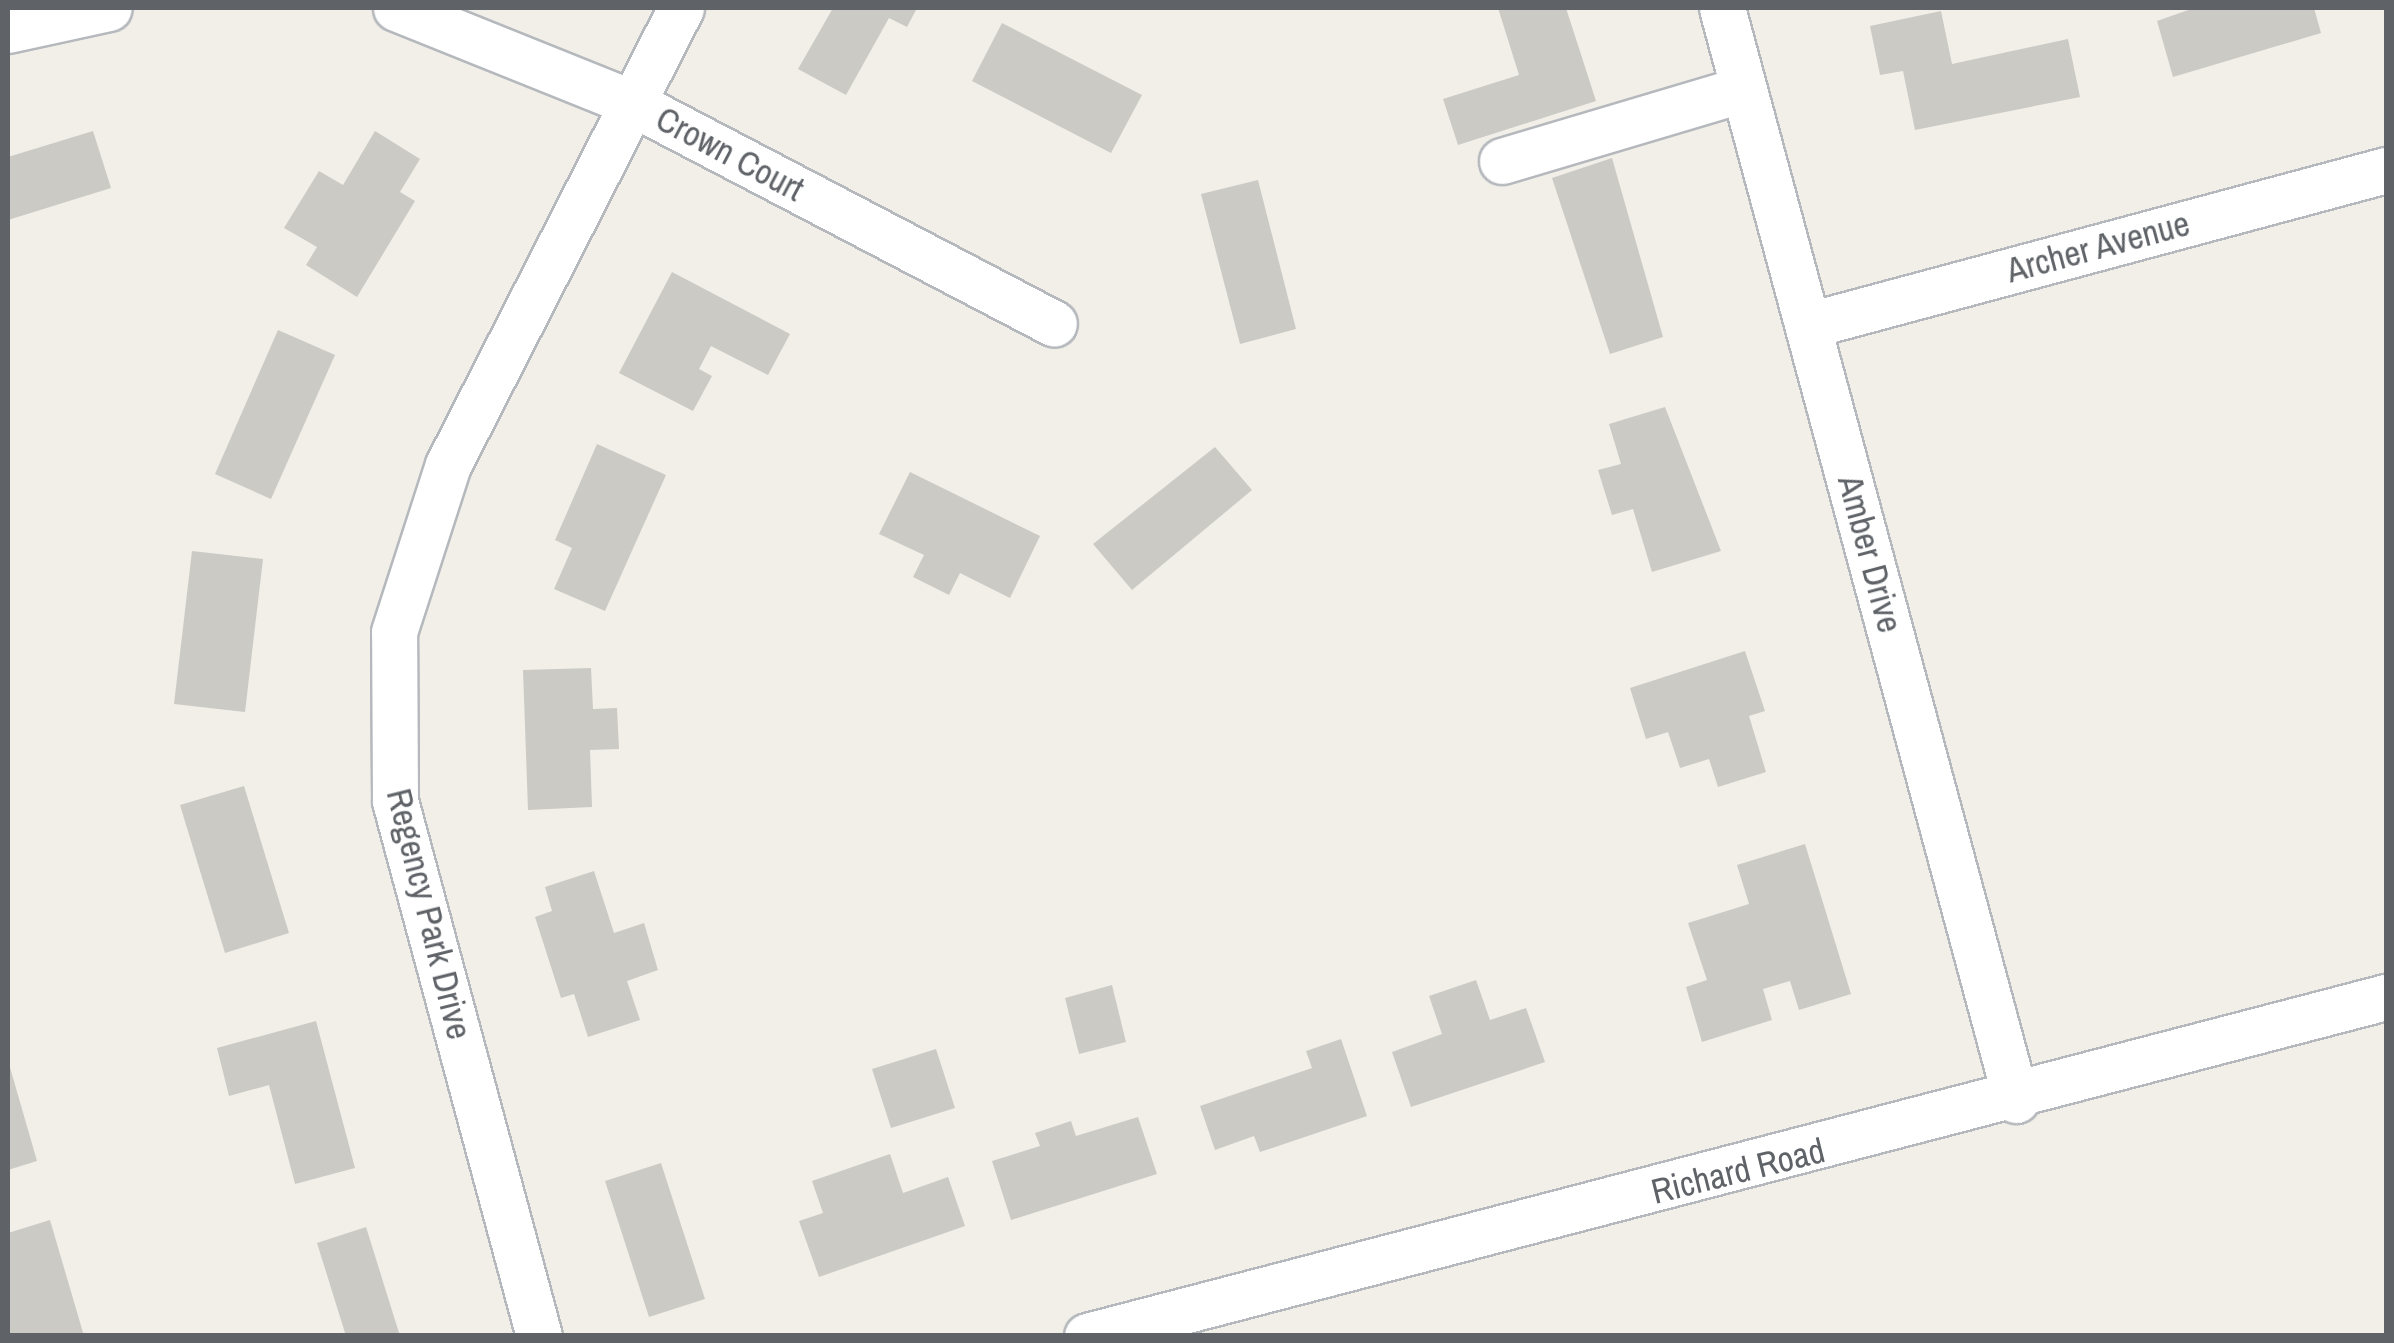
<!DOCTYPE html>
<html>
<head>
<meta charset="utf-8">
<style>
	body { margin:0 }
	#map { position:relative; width:2394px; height:1343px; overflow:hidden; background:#f1efe8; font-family:"Archivo Narrow",sans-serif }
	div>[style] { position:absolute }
	.building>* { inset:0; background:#cccac5 }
	.roads { filter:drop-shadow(2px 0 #b5b8bc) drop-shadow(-2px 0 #b5b8bc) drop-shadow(0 2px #b5b8bc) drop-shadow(0 -2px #b5b8bc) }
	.street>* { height:45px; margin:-22.5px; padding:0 22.5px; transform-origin:22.5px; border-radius:22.5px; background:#fff }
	span { translate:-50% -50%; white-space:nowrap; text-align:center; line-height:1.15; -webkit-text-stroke:9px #fff; paint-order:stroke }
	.street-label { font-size:35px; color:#5f6368 }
	.frame { position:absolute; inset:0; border:10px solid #5f6368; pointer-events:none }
</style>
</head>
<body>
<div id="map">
	<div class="building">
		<div style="clip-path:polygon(833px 8px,917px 8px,907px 27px,889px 18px,846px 95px,798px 69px)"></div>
		<div style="clip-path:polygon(1498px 8px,1566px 8px,1596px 101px,1458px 145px,1443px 99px,1519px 75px)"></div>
		<div style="clip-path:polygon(2194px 8px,2314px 8px,2321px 33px,2173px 77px,2157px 21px)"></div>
		<div style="clip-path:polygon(1941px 11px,1952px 64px,2068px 39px,2080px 97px,1915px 130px,1903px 71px,1880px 75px,1870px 26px)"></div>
		<div style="clip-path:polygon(1002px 23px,1142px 95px,1111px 153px,972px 81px)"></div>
		<div style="clip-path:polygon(93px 131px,111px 188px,8px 220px,8px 157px)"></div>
		<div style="clip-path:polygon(375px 131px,420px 159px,400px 192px,415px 201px,357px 297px,306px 265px,317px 247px,284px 228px,319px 171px,343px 185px)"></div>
		<div style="clip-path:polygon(1612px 158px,1663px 337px,1610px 354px,1552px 178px)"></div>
		<div style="clip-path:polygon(1258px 180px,1296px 329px,1240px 344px,1201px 194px)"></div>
		<div style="clip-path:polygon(672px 272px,790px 334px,768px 375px,711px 346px,699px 369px,712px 376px,693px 411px,619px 373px)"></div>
		<div style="clip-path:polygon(278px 330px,335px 355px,271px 499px,215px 474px)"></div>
		<div style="clip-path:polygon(1665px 407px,1721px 551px,1652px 572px,1633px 509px,1612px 515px,1598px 470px,1621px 464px,1609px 424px)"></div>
		<div style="clip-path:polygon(597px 444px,666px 475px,605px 611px,554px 589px,572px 548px,555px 540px)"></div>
		<div style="clip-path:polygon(1215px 447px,1252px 490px,1132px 590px,1093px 544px)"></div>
		<div style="clip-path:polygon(910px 472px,1040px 536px,1010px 598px,960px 573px,949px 595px,913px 577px,924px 555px,879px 534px)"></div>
		<div style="clip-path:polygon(192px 551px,263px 559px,245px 712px,174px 704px)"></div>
		<div style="clip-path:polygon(1745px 651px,1765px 711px,1749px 716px,1766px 772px,1718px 787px,1709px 759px,1680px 768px,1668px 732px,1646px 739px,1630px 688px)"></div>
		<div style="clip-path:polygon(591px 668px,593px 709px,617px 708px,619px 749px,590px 750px,592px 807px,528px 810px,523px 670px)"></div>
		<div style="clip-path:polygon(244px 786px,289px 933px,225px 953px,180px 805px)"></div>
		<div style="clip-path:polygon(1805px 844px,1851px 994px,1799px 1010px,1790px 981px,1763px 989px,1772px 1020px,1702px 1042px,1686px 987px,1707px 980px,1688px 923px,1749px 904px,1737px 865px)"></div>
		<div style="clip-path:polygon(594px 871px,614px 933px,644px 923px,658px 970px,627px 981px,640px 1020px,588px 1037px,574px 994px,561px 998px,535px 917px,552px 911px,545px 887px)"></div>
		<div style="clip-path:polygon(1476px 980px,1490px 1020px,1526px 1008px,1545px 1062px,1411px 1107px,1392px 1052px,1442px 1034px,1429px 996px)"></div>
		<div style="clip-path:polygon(1112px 985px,1126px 1042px,1079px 1054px,1065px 998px)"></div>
		<div style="clip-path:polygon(316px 1021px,355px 1168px,295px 1184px,269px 1085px,229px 1096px,217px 1048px)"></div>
		<div style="clip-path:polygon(1341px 1039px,1367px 1116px,1260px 1152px,1254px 1136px,1215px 1150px,1200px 1106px,1312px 1068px,1306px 1051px)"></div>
		<div style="clip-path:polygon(936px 1049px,955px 1108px,891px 1128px,872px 1069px)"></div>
		<div style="clip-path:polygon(9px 1064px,37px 1161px,8px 1170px,8px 1065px)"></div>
		<div style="clip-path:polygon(1138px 1117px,1157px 1174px,1011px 1220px,992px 1161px,1040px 1146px,1035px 1133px,1071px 1121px,1076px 1136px)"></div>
		<div style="clip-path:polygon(890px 1154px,903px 1193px,948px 1177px,965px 1226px,819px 1277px,799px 1221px,823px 1213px,812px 1181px)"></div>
		<div style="clip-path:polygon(661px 1163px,705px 1299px,649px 1317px,605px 1181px)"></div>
		<div style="clip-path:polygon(50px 1220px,84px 1336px,8px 1336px,8px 1233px)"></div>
		<div style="clip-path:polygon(366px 1227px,400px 1336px,346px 1336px,317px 1243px)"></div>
	</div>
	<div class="roads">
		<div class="street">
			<div style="left:396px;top:8px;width:254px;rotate:21.9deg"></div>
			<div style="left:632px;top:103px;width:476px;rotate:27.6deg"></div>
			<div style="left:1722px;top:8px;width:1131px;rotate:74.93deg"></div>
			<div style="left:8px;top:30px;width:103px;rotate:-12.3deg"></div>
			<div style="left:1502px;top:161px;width:252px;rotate:-16.6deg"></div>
			<div style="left:1809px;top:325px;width:597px;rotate:-15.04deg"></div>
			<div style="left:539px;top:1336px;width:554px;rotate:-105.06deg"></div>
			<div style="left:395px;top:801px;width:169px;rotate:-90.3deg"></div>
			<div style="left:394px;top:632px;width:176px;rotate:-72.1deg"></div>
			<div style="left:448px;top:465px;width:513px;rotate:-62.99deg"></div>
			<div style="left:1087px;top:1336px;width:1343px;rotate:-14.63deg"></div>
		</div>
	</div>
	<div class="street-label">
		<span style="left:730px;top:154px;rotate:28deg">Crown Court</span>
		<span style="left:2098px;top:247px;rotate:-15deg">Archer Avenue</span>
		<span style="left:1870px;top:554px;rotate:75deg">Amber Drive</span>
		<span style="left:429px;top:914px;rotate:76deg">Regency Park Drive</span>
		<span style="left:1738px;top:1171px;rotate:-14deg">Richard Road</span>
	</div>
	<div class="frame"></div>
</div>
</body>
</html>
